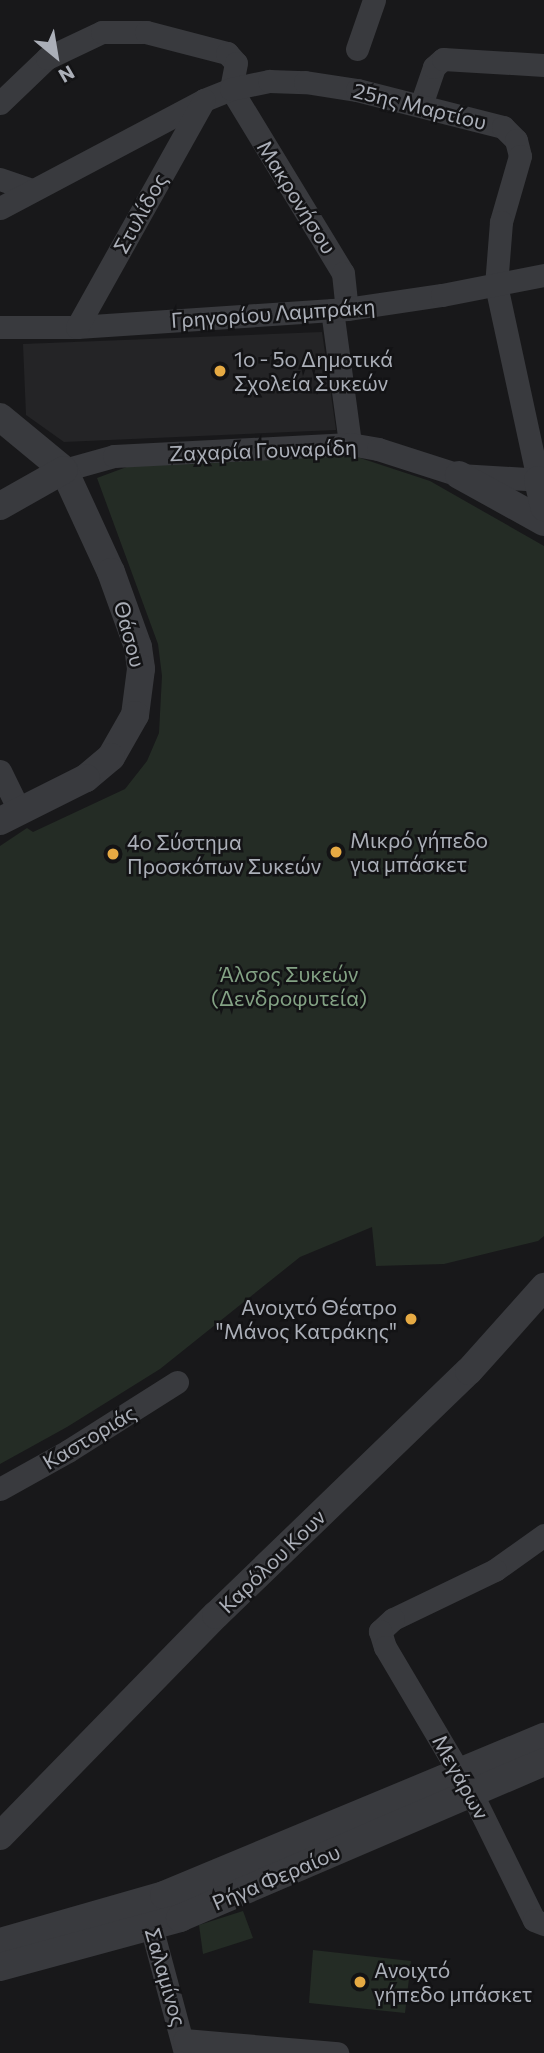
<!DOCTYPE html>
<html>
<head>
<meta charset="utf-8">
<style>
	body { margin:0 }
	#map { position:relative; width:544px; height:2053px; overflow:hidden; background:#18181a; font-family:Commissioner,sans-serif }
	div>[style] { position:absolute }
	.built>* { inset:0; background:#242426 }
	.green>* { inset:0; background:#242c25 }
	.minor>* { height:23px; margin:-11.5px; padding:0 11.5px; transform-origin:11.5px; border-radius:11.5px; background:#393a3e }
	.tertiary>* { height:28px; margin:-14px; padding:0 14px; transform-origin:14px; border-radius:14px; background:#393a3e }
	.dots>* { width:19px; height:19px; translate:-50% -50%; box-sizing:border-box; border:4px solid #131315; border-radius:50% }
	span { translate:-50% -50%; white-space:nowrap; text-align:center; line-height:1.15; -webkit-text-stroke:5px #131315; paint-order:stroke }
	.street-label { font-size:21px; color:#abafb8 }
	.poi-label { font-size:21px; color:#abafb8 }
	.left { translate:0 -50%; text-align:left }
	.right { translate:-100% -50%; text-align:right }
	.park-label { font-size:21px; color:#83a284 }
	.north { position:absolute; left:21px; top:21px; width:70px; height:70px; -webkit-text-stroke:5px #131315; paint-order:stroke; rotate:150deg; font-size:19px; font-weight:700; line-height:28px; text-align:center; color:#abafb8 }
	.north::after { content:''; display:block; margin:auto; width:24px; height:32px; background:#abafb8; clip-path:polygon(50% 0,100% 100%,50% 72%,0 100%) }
</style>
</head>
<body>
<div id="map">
	<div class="built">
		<div style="clip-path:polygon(322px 332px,336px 430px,64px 442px,26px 415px,23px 344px)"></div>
	</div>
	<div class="green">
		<div style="clip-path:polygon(351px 455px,430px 481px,544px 546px,544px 1236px,538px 1241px,444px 1264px,376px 1266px,372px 1227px,300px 1257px,160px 1369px,67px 1427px,0 1464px,0 846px,27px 828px,33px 832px,125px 789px,147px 761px,159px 733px,162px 676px,158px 644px,97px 478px,132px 465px)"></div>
		<div style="clip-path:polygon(243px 1911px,253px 1938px,203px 1954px,199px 1925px)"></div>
		<div style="clip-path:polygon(313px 1950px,411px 1961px,405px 2013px,309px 2003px)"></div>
	</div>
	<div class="minor">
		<div style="left:357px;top:49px;width:52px;rotate:-70.9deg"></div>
		<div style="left:0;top:103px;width:65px;rotate:-43.8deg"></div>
		<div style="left:47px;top:58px;width:61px;rotate:-25.3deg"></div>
		<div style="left:102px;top:32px;width:44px"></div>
		<div style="left:146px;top:32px;width:84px;rotate:14.5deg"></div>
		<div style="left:227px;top:53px;width:13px;rotate:48deg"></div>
		<div style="left:236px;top:63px;width:26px;rotate:101deg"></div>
		<div style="left:231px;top:89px;width:215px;rotate:58.7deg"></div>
		<div style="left:343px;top:273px;width:36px;rotate:84deg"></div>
		<div style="left:421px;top:105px;width:40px;rotate:-71.1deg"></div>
		<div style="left:434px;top:67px;width:12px;rotate:-42deg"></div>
		<div style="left:443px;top:59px;width:101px;rotate:3.4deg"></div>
		<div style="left:0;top:179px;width:34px;rotate:19deg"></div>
		<div style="left:0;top:208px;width:231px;rotate:-27.9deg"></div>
		<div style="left:204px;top:100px;width:29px;rotate:-22deg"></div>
		<div style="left:231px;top:89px;width:39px;rotate:-12deg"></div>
		<div style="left:269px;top:81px;width:36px;rotate:2deg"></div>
		<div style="left:305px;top:82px;width:53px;rotate:8.7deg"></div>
		<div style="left:357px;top:90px;width:151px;rotate:14.2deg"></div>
		<div style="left:503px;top:127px;width:18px;rotate:45deg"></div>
		<div style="left:516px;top:140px;width:16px;rotate:76deg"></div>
		<div style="left:520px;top:156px;width:69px;rotate:106.1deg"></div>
		<div style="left:501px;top:222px;width:63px;rotate:94.5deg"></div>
		<div style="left:496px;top:285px;width:199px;rotate:77.8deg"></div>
		<div style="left:332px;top:310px;width:135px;rotate:82.3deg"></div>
		<div style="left:0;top:327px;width:77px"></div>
		<div style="left:77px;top:327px;width:271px;rotate:-3.8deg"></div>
		<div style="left:347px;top:309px;width:96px;rotate:-8.4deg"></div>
		<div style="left:442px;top:295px;width:104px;rotate:-11.1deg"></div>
		<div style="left:77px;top:327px;width:260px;rotate:-60.8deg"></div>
		<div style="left:64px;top:470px;width:52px;rotate:-15.6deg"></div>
		<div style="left:114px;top:456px;width:236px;rotate:-2.9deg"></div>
		<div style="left:350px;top:444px;width:28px;rotate:10deg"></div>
		<div style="left:378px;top:449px;width:85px;rotate:17.8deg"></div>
		<div style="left:459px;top:475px;width:85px;rotate:3.4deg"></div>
		<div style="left:0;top:771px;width:46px;rotate:64deg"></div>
		<div style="left:0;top:1489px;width:78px;rotate:-29.2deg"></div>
		<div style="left:68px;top:1451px;width:129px;rotate:-32.3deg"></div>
		<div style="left:544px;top:1535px;width:60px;rotate:144.5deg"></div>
		<div style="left:495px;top:1570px;width:113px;rotate:154.3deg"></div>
		<div style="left:393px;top:1619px;width:18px;rotate:137deg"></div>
		<div style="left:380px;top:1631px;width:17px;rotate:73deg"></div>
		<div style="left:385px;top:1647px;width:171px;rotate:59.4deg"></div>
		<div style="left:472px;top:1794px;width:140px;rotate:63.8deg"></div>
		<div style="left:534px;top:1920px;width:11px;rotate:22deg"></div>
		<div style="left:147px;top:1911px;width:147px;rotate:75deg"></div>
		<div style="left:184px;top:2040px;width:154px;rotate:4.9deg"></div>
	</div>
	<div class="tertiary">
		<div style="left:0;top:417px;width:83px;rotate:39.6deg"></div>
		<div style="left:64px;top:470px;width:112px;rotate:65.3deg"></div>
		<div style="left:111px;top:572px;width:80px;rotate:70.2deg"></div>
		<div style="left:138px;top:647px;width:22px;rotate:82deg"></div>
		<div style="left:141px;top:669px;width:46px;rotate:97.4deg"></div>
		<div style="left:135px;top:715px;width:48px;rotate:119.7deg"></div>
		<div style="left:111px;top:757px;width:33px;rotate:140deg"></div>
		<div style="left:86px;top:778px;width:96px;rotate:153.4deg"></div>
		<div style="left:459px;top:475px;width:97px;rotate:28.9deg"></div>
		<div style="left:538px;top:480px;width:28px;rotate:77deg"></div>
		<div style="left:0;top:506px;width:73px;rotate:-29.4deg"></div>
		<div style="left:0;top:1836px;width:309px;rotate:-45.7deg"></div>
		<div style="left:216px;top:1615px;width:351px;rotate:-44deg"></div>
		<div style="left:469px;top:1371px;width:113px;rotate:-48.2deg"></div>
		<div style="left:0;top:1942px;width:171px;rotate:-16deg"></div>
		<div style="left:164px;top:1895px;width:412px;rotate:-22.6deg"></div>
		<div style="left:0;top:1967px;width:187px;rotate:-15.2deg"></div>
		<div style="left:180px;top:1918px;width:396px;rotate:-23.2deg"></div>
	</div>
	<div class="dots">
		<div style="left:220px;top:371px;background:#e6aa43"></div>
		<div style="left:336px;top:852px;background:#e6aa43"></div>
		<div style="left:113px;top:854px;background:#e6aa43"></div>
		<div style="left:411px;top:1319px;background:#e6aa43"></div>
		<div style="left:360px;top:1982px;background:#e6aa43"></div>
	</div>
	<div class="street-label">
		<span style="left:420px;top:106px;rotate:14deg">25ης Μαρτίου</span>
		<span style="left:297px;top:197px;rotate:58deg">Μακρονήσου</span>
		<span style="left:140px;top:213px;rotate:-61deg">Στυλίδος</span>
		<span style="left:273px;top:313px;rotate:-4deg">Γρηγορίου Λαμπράκη</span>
		<span style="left:263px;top:450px;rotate:-2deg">Ζαχαρία Γουναρίδη</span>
		<span style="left:130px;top:634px;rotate:75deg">Θάσου</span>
		<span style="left:89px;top:1437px;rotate:-31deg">Καστοριάς</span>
		<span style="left:272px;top:1561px;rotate:-44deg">Καρόλου Κουν</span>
		<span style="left:461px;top:1777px;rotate:61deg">Μεγάρων</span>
		<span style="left:276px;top:1877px;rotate:-23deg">Ρήγα Φεραίου</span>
		<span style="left:166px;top:1977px;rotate:74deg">Σαλαμίνος</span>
	</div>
	<div class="poi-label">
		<span class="left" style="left:234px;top:371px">1ο - 5ο Δημοτικά<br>Σχολεία Συκεών</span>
		<span class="left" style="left:350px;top:852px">Μικρό γήπεδο<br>για μπάσκετ</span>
		<span class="left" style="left:127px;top:854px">4ο Σύστημα<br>Προσκόπων Συκεών</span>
		<span class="right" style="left:397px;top:1319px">Ανοιχτό Θέατρο<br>"Μάνος Κατράκης"</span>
		<span class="left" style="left:374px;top:1982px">Ανοιχτό<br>γήπεδο μπάσκετ</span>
	</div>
	<div class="park-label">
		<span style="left:289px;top:986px">Άλσος Συκεών<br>(Δενδροφυτεία)</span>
	</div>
	<div class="north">N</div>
</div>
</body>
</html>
